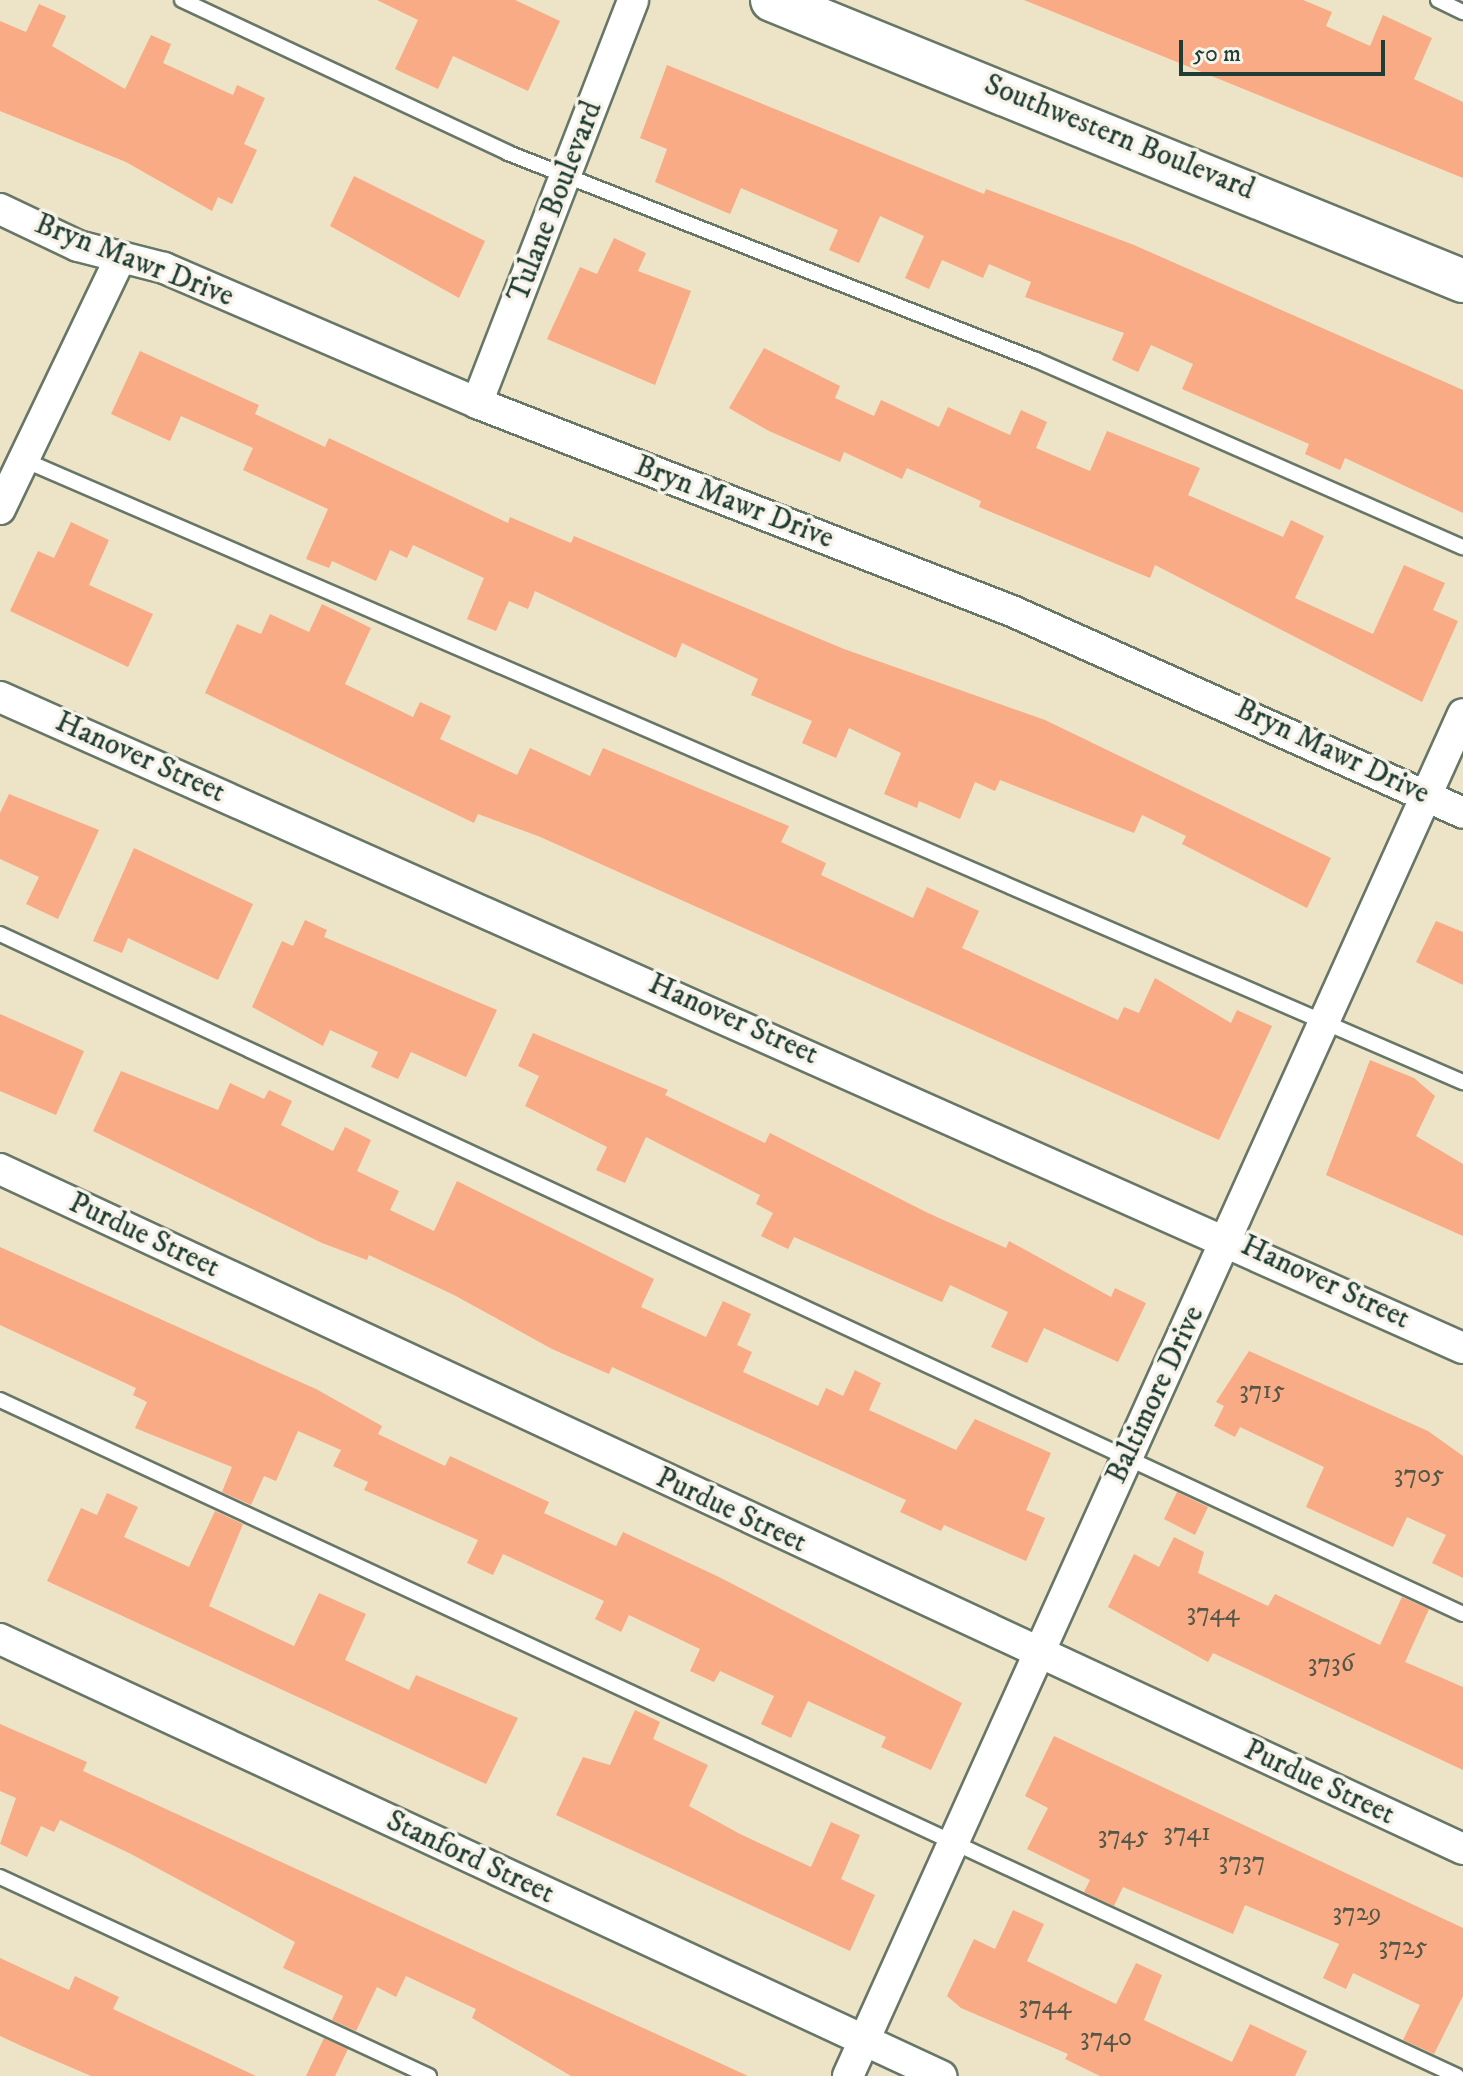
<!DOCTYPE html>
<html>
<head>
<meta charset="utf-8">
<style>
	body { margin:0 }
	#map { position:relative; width:1463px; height:2076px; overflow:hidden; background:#ede4c7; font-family:"IM FELL DW Pica",serif }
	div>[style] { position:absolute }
	.building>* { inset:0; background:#f8ab85 }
	.roads { filter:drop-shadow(2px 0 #677767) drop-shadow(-2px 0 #677767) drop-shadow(0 2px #677767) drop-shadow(0 -2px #677767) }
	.lane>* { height:14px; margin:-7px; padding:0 7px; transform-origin:7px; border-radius:7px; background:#fff }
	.street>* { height:30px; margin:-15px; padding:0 15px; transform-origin:15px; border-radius:15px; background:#fff }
	.secondary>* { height:42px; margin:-21px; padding:0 21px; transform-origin:21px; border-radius:21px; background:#fff }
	span { translate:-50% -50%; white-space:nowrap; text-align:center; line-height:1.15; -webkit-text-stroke:7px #f7f3e8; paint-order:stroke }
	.number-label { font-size:26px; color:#555848 }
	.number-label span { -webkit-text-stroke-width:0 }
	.street-label { font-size:30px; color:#1f3d34 }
	.scale { position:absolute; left:1179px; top:40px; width:206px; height:36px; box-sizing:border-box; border:4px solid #1f3d34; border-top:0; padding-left:10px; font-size:24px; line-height:28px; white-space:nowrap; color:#1f3d34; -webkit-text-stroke:6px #f7f3e8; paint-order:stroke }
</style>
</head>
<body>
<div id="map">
	<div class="building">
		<div style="clip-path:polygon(377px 0,515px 0,560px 21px,528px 91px,453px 56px,438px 89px,395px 69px,418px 20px)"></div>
		<div style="clip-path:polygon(1024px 0,1303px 0,1332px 12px,1326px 26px,1370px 46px,1383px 15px,1432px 38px,1414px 79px,1463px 102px,1463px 178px)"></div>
		<div style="clip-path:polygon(39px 4px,66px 16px,52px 46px,125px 89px,151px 35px,171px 44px,163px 63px,233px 95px,237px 85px,265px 98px,244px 144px,257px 150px,232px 204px,218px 197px,212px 211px,126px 162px,0 111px,0 21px,26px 32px)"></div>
		<div style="clip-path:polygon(667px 65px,984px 194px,986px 189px,1134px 245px,1463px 390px,1463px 513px,1345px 458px,1340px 470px,1305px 454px,1309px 444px,1182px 389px,1193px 364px,1151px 345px,1138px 372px,1112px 360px,1124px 333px,1025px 297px,1031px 282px,989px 264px,983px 278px,942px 260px,929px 289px,905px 278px,924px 236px,880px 216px,859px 263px,829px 250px,838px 230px,741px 188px,730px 214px,655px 182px,667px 149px,640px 138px)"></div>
		<div style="clip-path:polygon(354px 176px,485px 241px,459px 298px,330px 226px)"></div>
		<div style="clip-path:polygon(614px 238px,646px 253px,638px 271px,691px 291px,655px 385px,547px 339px,580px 267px,597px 274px)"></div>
		<div style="clip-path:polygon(764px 348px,840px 386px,835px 398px,874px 416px,881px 400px,939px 427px,948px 407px,1010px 435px,1021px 410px,1047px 422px,1036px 448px,1090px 471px,1107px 431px,1200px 468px,1188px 495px,1283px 537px,1291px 520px,1324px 536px,1295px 598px,1373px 634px,1404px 565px,1445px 583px,1433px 610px,1458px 621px,1422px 702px,1155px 565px,1150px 578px,979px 507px,981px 501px,907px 468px,902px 479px,844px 452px,840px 462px,769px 431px,729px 408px)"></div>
		<div style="clip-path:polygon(140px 351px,259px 405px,255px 414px,325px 447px,329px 438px,508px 523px,510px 517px,571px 543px,574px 536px,844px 649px,1045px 720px,1331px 858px,1307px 908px,1182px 844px,1186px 836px,1142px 815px,1134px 833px,1000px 780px,995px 791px,975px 782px,960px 819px,919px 801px,917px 808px,884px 794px,901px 753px,849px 728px,836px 758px,802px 743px,812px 721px,751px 695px,758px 679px,682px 643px,676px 658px,535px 591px,528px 609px,509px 601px,496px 631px,467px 619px,484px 578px,413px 545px,407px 558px,390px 550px,376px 581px,332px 561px,329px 568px,306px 559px,328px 509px,243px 470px,253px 448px,181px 416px,170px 441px,111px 414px)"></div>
		<div style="clip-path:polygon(71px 522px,109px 540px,89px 585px,153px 614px,128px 667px,10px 611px,38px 551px,54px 558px)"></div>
		<div style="clip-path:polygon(322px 604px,371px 628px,345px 684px,413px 717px,420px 702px,451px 716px,440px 739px,517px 775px,530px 748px,590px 776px,603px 748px,789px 826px,781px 842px,826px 863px,821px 875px,913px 918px,927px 887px,979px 911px,962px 948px,1118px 1020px,1124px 1007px,1139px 1013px,1155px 978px,1231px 1023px,1237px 1010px,1272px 1026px,1219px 1140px,538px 836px,478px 814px,474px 823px,205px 693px,237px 624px,261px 634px,270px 614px,309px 632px)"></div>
		<div style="clip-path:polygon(9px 794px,99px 830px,58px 919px,26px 904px,39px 877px,0 859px,0 813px)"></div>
		<div style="clip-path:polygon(134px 848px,253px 904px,218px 980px,128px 938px,122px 953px,93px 941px)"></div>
		<div style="clip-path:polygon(305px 920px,327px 930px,324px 937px,497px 1010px,466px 1077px,411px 1052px,398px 1079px,371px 1067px,378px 1052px,330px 1030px,323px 1046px,252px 1007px,282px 941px,293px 946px)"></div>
		<div style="clip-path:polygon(1436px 921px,1463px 932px,1463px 985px,1416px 962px)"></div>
		<div style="clip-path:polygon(0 1014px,84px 1051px,56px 1115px,0 1091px)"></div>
		<div style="clip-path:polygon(533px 1033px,668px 1090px,665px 1095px,765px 1143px,770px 1133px,928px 1213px,1006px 1248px,1009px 1241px,1111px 1297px,1115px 1288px,1146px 1303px,1118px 1362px,1044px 1328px,1027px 1363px,991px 1347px,1008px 1312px,950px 1285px,942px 1302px,794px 1237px,788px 1249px,761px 1236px,773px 1213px,756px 1204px,760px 1195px,646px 1137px,625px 1183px,596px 1170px,607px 1147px,525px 1106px,539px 1076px,518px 1066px)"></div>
		<div style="clip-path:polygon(1370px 1060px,1414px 1078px,1435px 1096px,1416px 1136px,1463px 1164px,1463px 1236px,1326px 1175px)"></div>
		<div style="clip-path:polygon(121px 1071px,218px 1110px,230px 1083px,264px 1099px,269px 1090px,292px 1101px,281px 1125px,333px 1151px,345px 1127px,371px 1140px,357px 1171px,399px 1191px,390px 1210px,434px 1231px,457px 1181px,654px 1279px,641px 1307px,706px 1337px,723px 1301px,751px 1314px,737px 1345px,752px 1352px,743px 1372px,818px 1406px,826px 1388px,843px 1396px,855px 1370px,881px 1383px,869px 1410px,956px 1450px,975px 1419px,1051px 1453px,1026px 1510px,1045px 1518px,1026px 1561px,944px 1525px,941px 1531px,900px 1512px,906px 1500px,612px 1367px,609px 1374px,552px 1349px,454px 1295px,369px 1255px,367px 1260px,322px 1243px,93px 1131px)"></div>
		<div style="clip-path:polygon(0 1247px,316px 1389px,382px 1426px,378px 1434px,445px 1466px,450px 1456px,549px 1502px,544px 1513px,616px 1546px,623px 1532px,719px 1577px,962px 1703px,931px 1770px,881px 1747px,886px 1737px,808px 1701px,791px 1738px,761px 1724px,774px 1696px,720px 1671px,714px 1682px,690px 1671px,700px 1649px,629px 1615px,621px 1632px,595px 1619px,604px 1601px,503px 1554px,493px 1575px,467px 1563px,478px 1540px,364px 1490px,368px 1482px,333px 1466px,341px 1450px,298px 1431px,276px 1481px,264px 1476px,251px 1505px,222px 1492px,232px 1467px,135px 1428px,147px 1402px,133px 1395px,136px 1388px,0 1325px)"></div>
		<div style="clip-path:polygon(1249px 1351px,1428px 1431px,1463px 1456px,1463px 1578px,1432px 1563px,1446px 1535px,1407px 1517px,1393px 1547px,1306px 1507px,1324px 1467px,1240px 1427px,1235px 1437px,1214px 1426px,1224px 1406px,1216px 1402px)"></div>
		<div style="clip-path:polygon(1177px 1492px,1208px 1507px,1195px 1535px,1164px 1519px)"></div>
		<div style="clip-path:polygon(107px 1493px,138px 1507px,124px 1537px,189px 1567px,215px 1511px,243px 1524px,209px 1606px,294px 1646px,319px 1593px,366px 1614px,345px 1660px,409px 1690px,416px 1675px,518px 1718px,486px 1784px,47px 1581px,81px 1508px,97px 1515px)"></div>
		<div style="clip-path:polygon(1174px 1537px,1204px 1552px,1198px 1573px,1268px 1606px,1275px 1594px,1380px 1645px,1402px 1597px,1429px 1609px,1405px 1662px,1463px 1687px,1463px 1770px,1213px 1653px,1208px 1662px,1108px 1607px,1134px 1554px,1159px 1567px)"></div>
		<div style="clip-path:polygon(635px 1710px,660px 1722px,653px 1739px,708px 1765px,689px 1806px,740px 1834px,811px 1867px,831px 1822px,860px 1835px,841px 1879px,875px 1895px,850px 1951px,556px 1815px,583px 1757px,610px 1765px)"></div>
		<div style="clip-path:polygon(0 1724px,87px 1762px,83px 1771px,748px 2076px,571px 2076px,472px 2018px,476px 2009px,406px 1976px,396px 1997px,377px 1987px,356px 2031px,332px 2020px,343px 1996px,283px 1968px,295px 1942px,131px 1854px,60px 1820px,54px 1832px,41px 1826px,27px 1857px,0 1844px,16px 1798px,0 1791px)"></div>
		<div style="clip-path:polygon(1054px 1736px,1463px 1928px,1463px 1996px,1434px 2054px,1403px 2040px,1420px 2005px,1353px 1973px,1346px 1989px,1323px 1978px,1339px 1944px,1245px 1905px,1233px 1934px,1123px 1887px,1114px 1906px,1084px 1892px,1090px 1880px,1027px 1849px,1048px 1808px,1025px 1796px)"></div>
		<div style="clip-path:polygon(1013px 1910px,1044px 1924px,1027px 1961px,1116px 2004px,1136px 1963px,1162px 1975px,1144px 2020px,1232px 2062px,1250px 2024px,1307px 2051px,1295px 2076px,1100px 2076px,1065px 2059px,1068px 2054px,961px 2008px,947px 1996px,974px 1939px,995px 1949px)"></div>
		<div style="clip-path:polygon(0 1958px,69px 1990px,75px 1976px,119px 1997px,113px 2009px,256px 2076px,91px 2076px,26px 2048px,0 2036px)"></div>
		<div style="clip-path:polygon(324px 2038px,348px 2049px,335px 2076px,306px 2076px)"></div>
	</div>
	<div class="roads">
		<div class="lane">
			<div style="left:182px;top:0;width:360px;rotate:25.1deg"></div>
			<div style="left:508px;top:153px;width:567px;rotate:21.41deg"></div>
			<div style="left:1036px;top:360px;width:466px;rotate:23.7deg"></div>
			<div style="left:1438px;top:0;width:28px;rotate:26deg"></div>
			<div style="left:24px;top:460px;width:1568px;rotate:23.38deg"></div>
			<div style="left:0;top:934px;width:1613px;rotate:24.93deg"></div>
			<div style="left:0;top:1400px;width:1606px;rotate:24.89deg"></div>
			<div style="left:0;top:1877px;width:473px;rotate:24.9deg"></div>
		</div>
		<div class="street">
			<div style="left:0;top:209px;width:86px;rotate:25.4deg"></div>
			<div style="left:78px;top:246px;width:89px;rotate:14.3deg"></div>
			<div style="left:164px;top:268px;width:341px;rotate:23.3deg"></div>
			<div style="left:477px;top:403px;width:574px;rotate:21.25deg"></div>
			<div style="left:1012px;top:611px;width:494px;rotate:24.1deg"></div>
			<div style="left:477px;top:403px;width:432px;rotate:-68.8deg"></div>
			<div style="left:0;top:509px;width:280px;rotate:-64.4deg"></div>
			<div style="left:0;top:697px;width:1601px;rotate:23.99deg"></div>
			<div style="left:0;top:1169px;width:1613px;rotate:24.93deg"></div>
			<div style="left:0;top:1639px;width:1038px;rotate:24.91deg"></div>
			<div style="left:848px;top:2076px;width:1494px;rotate:-65.7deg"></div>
		</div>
		<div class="secondary">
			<div style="left:772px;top:0;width:746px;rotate:22.13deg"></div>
		</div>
	</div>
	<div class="number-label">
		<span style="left:1262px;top:1391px">3715</span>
		<span style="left:1419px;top:1475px">3705</span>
		<span style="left:1213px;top:1613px">3744</span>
		<span style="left:1331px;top:1664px">3736</span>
		<span style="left:1187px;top:1833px">3741</span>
		<span style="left:1123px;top:1836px">3745</span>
		<span style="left:1242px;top:1862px">3737</span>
		<span style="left:1357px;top:1913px">3729</span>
		<span style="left:1403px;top:1947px">3725</span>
		<span style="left:1045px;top:2006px">3744</span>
		<span style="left:1106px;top:2038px">3740</span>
	</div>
	<div class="street-label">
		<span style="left:1119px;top:138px;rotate:22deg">Southwestern Boulevard</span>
		<span style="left:556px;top:202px;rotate:-69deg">Tulane Boulevard</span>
		<span style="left:134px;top:261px;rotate:21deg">Bryn Mawr Drive</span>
		<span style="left:734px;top:503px;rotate:21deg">Bryn Mawr Drive</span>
		<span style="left:1332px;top:752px;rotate:25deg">Bryn Mawr Drive</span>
		<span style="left:140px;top:758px;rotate:24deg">Hanover Street</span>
		<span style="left:733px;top:1020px;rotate:24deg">Hanover Street</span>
		<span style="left:144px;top:1236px;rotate:25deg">Purdue Street</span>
		<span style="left:1325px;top:1283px;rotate:25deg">Hanover Street</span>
		<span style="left:1156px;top:1395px;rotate:-65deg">Baltimore Drive</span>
		<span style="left:731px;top:1511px;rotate:25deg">Purdue Street</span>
		<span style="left:1319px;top:1783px;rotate:25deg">Purdue Street</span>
		<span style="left:470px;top:1858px;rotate:25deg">Stanford Street</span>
	</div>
	<div class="scale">50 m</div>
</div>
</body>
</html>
